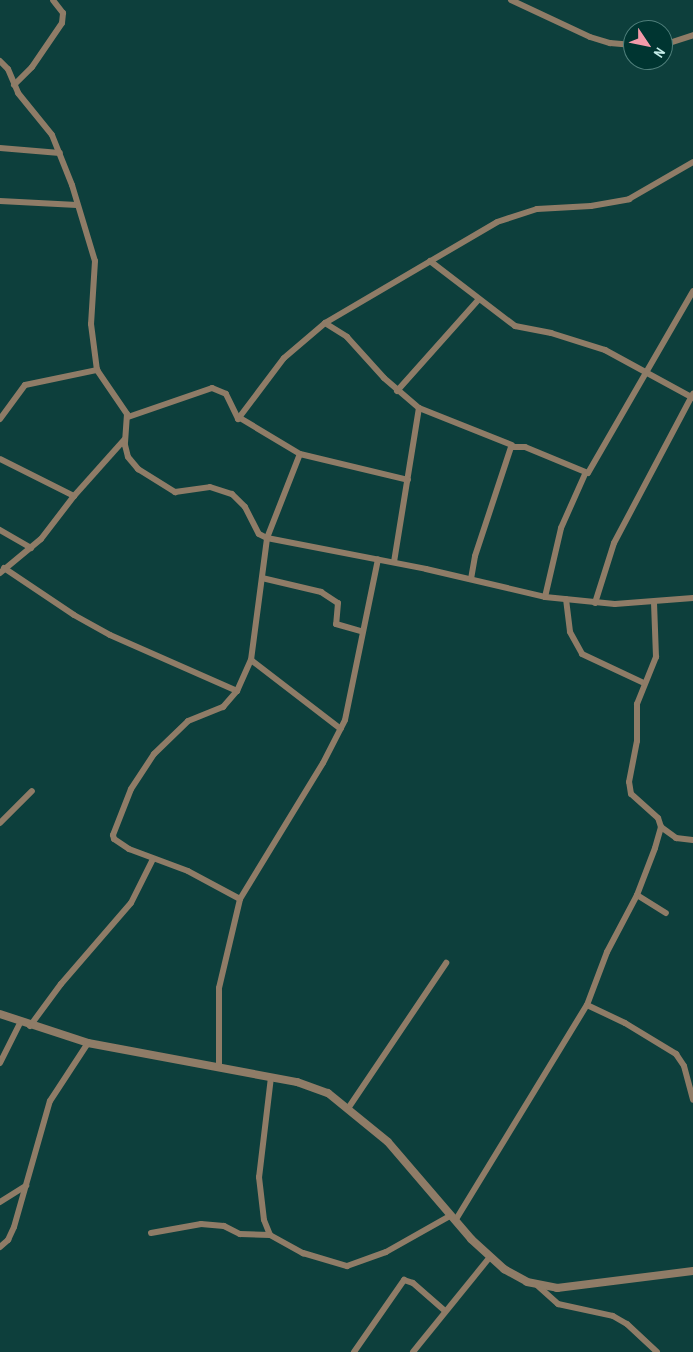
<!DOCTYPE html>
<html>
<head>
<meta charset="utf-8">
<style>
	body { margin:0 }
	#map { position:relative; width:693px; height:1352px; overflow:hidden; background:#0d3f3c; font-family:"Archivo Narrow",sans-serif }
	div>[style] { position:absolute }
	.minor>* { height:6px; margin:-3px; padding:0 3px; transform-origin:3px; border-radius:3px; background:#8f7c67 }
	.tertiary>* { height:8px; margin:-4px; padding:0 4px; transform-origin:4px; border-radius:4px; background:#8f7c67 }
	span { translate:-50% -50%; white-space:nowrap; text-align:center; line-height:1.15; -webkit-text-stroke:4px #003531; paint-order:stroke }
	.north { position:absolute; left:623px; top:20px; width:50px; height:50px; box-sizing:border-box; background:#003531; border:1px solid #4f7f7b; border-radius:50%; rotate:124deg; font-size:14px; font-weight:700; line-height:20px; text-align:center; color:#c5eeea }
	.north::after { content:''; display:block; margin:auto; width:18px; height:22px; background:#f39aa9; clip-path:polygon(50% 0,100% 100%,50% 72%,0 100%) }
</style>
</head>
<body>
<div id="map">
	<div class="minor">
		<div style="left:511px;top:0;width:87px;rotate:25.1deg"></div>
		<div style="left:590px;top:37px;width:21px;rotate:17deg"></div>
		<div style="left:610px;top:43px;width:23px;rotate:5deg"></div>
		<div style="left:663px;top:45px;width:32px;rotate:-18deg"></div>
		<div style="left:0;top:61px;width:11px;rotate:45deg"></div>
		<div style="left:8px;top:69px;width:26px;rotate:67deg"></div>
		<div style="left:18px;top:93px;width:54px;rotate:51deg"></div>
		<div style="left:52px;top:135px;width:54px;rotate:68.2deg"></div>
		<div style="left:72px;top:185px;width:79px;rotate:73.2deg"></div>
		<div style="left:95px;top:261px;width:63px;rotate:93.6deg"></div>
		<div style="left:91px;top:324px;width:46px;rotate:82.6deg"></div>
		<div style="left:97px;top:370px;width:53px;rotate:55.7deg"></div>
		<div style="left:127px;top:414px;width:31px;rotate:94deg"></div>
		<div style="left:125px;top:445px;width:12px;rotate:76deg"></div>
		<div style="left:128px;top:457px;width:16px;rotate:50deg"></div>
		<div style="left:138px;top:469px;width:44px;rotate:31.9deg"></div>
		<div style="left:175px;top:492px;width:35px;rotate:-8deg"></div>
		<div style="left:210px;top:487px;width:23px;rotate:18deg"></div>
		<div style="left:232px;top:494px;width:18px;rotate:45deg"></div>
		<div style="left:245px;top:507px;width:30px;rotate:63deg"></div>
		<div style="left:259px;top:534px;width:9px;rotate:27deg"></div>
		<div style="left:267px;top:538px;width:162px;rotate:11deg"></div>
		<div style="left:426px;top:569px;width:122px;rotate:13.2deg"></div>
		<div style="left:545px;top:597px;width:70px;rotate:5.7deg"></div>
		<div style="left:615px;top:604px;width:78px;rotate:-4.4deg"></div>
		<div style="left:14px;top:85px;width:25px;rotate:-45deg"></div>
		<div style="left:32px;top:67px;width:53px;rotate:-55.7deg"></div>
		<div style="left:62px;top:23px;width:10px;rotate:-84deg"></div>
		<div style="left:63px;top:13px;width:16px;rotate:-128deg"></div>
		<div style="left:0;top:148px;width:60px;rotate:4.8deg"></div>
		<div style="left:0;top:201px;width:77px;rotate:3deg"></div>
		<div style="left:430px;top:261px;width:107px;rotate:37.4deg"></div>
		<div style="left:515px;top:326px;width:37px;rotate:11deg"></div>
		<div style="left:551px;top:333px;width:57px;rotate:17.5deg"></div>
		<div style="left:605px;top:350px;width:100px;rotate:28.6deg"></div>
		<div style="left:325px;top:323px;width:26px;rotate:32deg"></div>
		<div style="left:347px;top:337px;width:55px;rotate:47.9deg"></div>
		<div style="left:384px;top:378px;width:46px;rotate:40.6deg"></div>
		<div style="left:419px;top:408px;width:100px;rotate:21.7deg"></div>
		<div style="left:397px;top:391px;width:122px;rotate:-48.3deg"></div>
		<div style="left:128px;top:417px;width:89px;rotate:-19deg"></div>
		<div style="left:212px;top:388px;width:15px;rotate:23deg"></div>
		<div style="left:226px;top:394px;width:28px;rotate:64deg"></div>
		<div style="left:238px;top:419px;width:76px;rotate:-53deg"></div>
		<div style="left:284px;top:358px;width:54px;rotate:-40.5deg"></div>
		<div style="left:325px;top:323px;width:199px;rotate:-30.4deg"></div>
		<div style="left:497px;top:222px;width:42px;rotate:-18deg"></div>
		<div style="left:537px;top:209px;width:54px;rotate:-3.2deg"></div>
		<div style="left:591px;top:206px;width:39px;rotate:-10deg"></div>
		<div style="left:629px;top:199px;width:74px;rotate:-30deg"></div>
		<div style="left:240px;top:418px;width:70px;rotate:31deg"></div>
		<div style="left:300px;top:454px;width:111px;rotate:13.5deg"></div>
		<div style="left:0;top:419px;width:42px;rotate:-53.7deg"></div>
		<div style="left:25px;top:385px;width:74px;rotate:-11.8deg"></div>
		<div style="left:0;top:459px;width:83px;rotate:26.6deg"></div>
		<div style="left:0;top:530px;width:36px;rotate:30deg"></div>
		<div style="left:394px;top:562px;width:156px;rotate:-80.8deg"></div>
		<div style="left:4px;top:568px;width:84px;rotate:33.9deg"></div>
		<div style="left:74px;top:615px;width:41px;rotate:29.1deg"></div>
		<div style="left:110px;top:635px;width:139px;rotate:23.8deg"></div>
		<div style="left:0;top:573px;width:53px;rotate:-39.7deg"></div>
		<div style="left:41px;top:539px;width:54px;rotate:-52.5deg"></div>
		<div style="left:74px;top:496px;width:76px;rotate:-48.2deg"></div>
		<div style="left:262px;top:578px;width:61px;rotate:13.3deg"></div>
		<div style="left:321px;top:592px;width:20px;rotate:33deg"></div>
		<div style="left:338px;top:603px;width:21px;rotate:95deg"></div>
		<div style="left:336px;top:624px;width:26px;rotate:16deg"></div>
		<div style="left:471px;top:579px;width:23px;rotate:-80deg"></div>
		<div style="left:475px;top:556px;width:115px;rotate:-71.7deg"></div>
		<div style="left:511px;top:447px;width:14px"></div>
		<div style="left:525px;top:447px;width:68px;rotate:22.4deg"></div>
		<div style="left:588px;top:473px;width:210px;rotate:-60deg"></div>
		<div style="left:545px;top:597px;width:71px;rotate:-76.9deg"></div>
		<div style="left:561px;top:528px;width:59px;rotate:-66deg"></div>
		<div style="left:566px;top:599px;width:33px;rotate:83deg"></div>
		<div style="left:570px;top:632px;width:25px;rotate:61deg"></div>
		<div style="left:582px;top:654px;width:68px;rotate:25.1deg"></div>
		<div style="left:595px;top:603px;width:63px;rotate:-72.4deg"></div>
		<div style="left:614px;top:543px;width:169px;rotate:-62.1deg"></div>
		<div style="left:251px;top:660px;width:113px;rotate:37.5deg"></div>
		<div style="left:0;top:823px;width:45px;rotate:-45deg"></div>
		<div style="left:661px;top:827px;width:19px;rotate:36deg"></div>
		<div style="left:676px;top:838px;width:17px;rotate:7deg"></div>
		<div style="left:637px;top:895px;width:34px;rotate:32deg"></div>
		<div style="left:240px;top:899px;width:59px;rotate:-151.7deg"></div>
		<div style="left:188px;top:871px;width:63px;rotate:-159.6deg"></div>
		<div style="left:129px;top:849px;width:18px;rotate:-146deg"></div>
		<div style="left:114px;top:839px;width:4px;rotate:-104deg"></div>
		<div style="left:113px;top:835px;width:49px;rotate:-68.6deg"></div>
		<div style="left:131px;top:789px;width:42px;rotate:-56.7deg"></div>
		<div style="left:154px;top:754px;width:47px;rotate:-44.1deg"></div>
		<div style="left:188px;top:721px;width:38px;rotate:-22deg"></div>
		<div style="left:223px;top:707px;width:21px;rotate:-49deg"></div>
		<div style="left:237px;top:691px;width:34px;rotate:-66deg"></div>
		<div style="left:251px;top:660px;width:123px;rotate:-82.5deg"></div>
		<div style="left:267px;top:538px;width:90px;rotate:-68.6deg"></div>
		<div style="left:587px;top:1005px;width:42px;rotate:25.3deg"></div>
		<div style="left:625px;top:1023px;width:60px;rotate:31.3deg"></div>
		<div style="left:676px;top:1054px;width:14px;rotate:56deg"></div>
		<div style="left:684px;top:1066px;width:35px;rotate:75deg"></div>
		<div style="left:30px;top:1026px;width:52px;rotate:-53.6deg"></div>
		<div style="left:61px;top:984px;width:107px;rotate:-49.2deg"></div>
		<div style="left:131px;top:903px;width:49px;rotate:-63.4deg"></div>
		<div style="left:0;top:1063px;width:47px;rotate:-63.4deg"></div>
		<div style="left:219px;top:1067px;width:79px;rotate:-90deg"></div>
		<div style="left:219px;top:988px;width:91px;rotate:-76.7deg"></div>
		<div style="left:240px;top:899px;width:159px;rotate:-58.6deg"></div>
		<div style="left:323px;top:763px;width:48px;rotate:-62.9deg"></div>
		<div style="left:345px;top:720px;width:164px;rotate:-78.4deg"></div>
		<div style="left:271px;top:1077px;width:101px;rotate:96.8deg"></div>
		<div style="left:259px;top:1177px;width:43px;rotate:83.4deg"></div>
		<div style="left:264px;top:1220px;width:16px;rotate:68deg"></div>
		<div style="left:270px;top:1235px;width:38px;rotate:29deg"></div>
		<div style="left:303px;top:1253px;width:46px;rotate:16.5deg"></div>
		<div style="left:347px;top:1266px;width:41px;rotate:-19.7deg"></div>
		<div style="left:386px;top:1252px;width:73px;rotate:-29.4deg"></div>
		<div style="left:349px;top:1107px;width:174px;rotate:-56deg"></div>
		<div style="left:0;top:1202px;width:31px;rotate:-32deg"></div>
		<div style="left:455px;top:1221px;width:253px;rotate:-58.6deg"></div>
		<div style="left:587px;top:1005px;width:57px;rotate:-69.3deg"></div>
		<div style="left:607px;top:952px;width:64px;rotate:-62.2deg"></div>
		<div style="left:637px;top:895px;width:50px;rotate:-69deg"></div>
		<div style="left:655px;top:848px;width:22px;rotate:-74deg"></div>
		<div style="left:661px;top:827px;width:9px;rotate:-108deg"></div>
		<div style="left:658px;top:818px;width:36px;rotate:-138deg"></div>
		<div style="left:631px;top:794px;width:12px;rotate:-99deg"></div>
		<div style="left:629px;top:782px;width:42px;rotate:-79deg"></div>
		<div style="left:637px;top:741px;width:37px;rotate:-90deg"></div>
		<div style="left:637px;top:704px;width:51px;rotate:-68deg"></div>
		<div style="left:656px;top:657px;width:55px;rotate:-92.1deg"></div>
		<div style="left:151px;top:1233px;width:51px;rotate:-10.2deg"></div>
		<div style="left:201px;top:1224px;width:23px;rotate:5deg"></div>
		<div style="left:224px;top:1226px;width:18px;rotate:27deg"></div>
		<div style="left:240px;top:1234px;width:30px;rotate:2deg"></div>
		<div style="left:0;top:1247px;width:11px;rotate:-41deg"></div>
		<div style="left:8px;top:1240px;width:14px;rotate:-65deg"></div>
		<div style="left:14px;top:1227px;width:131px;rotate:-74.1deg"></div>
		<div style="left:50px;top:1101px;width:69px;rotate:-56.8deg"></div>
		<div style="left:538px;top:1286px;width:27px;rotate:42deg"></div>
		<div style="left:558px;top:1304px;width:56px;rotate:12.3deg"></div>
		<div style="left:613px;top:1316px;width:16px;rotate:30deg"></div>
		<div style="left:627px;top:1324px;width:41px;rotate:43deg"></div>
		<div style="left:354px;top:1352px;width:88px;rotate:-55.2deg"></div>
		<div style="left:404px;top:1280px;width:9px;rotate:18deg"></div>
		<div style="left:413px;top:1283px;width:41px;rotate:41.1deg"></div>
		<div style="left:413px;top:1352px;width:122px;rotate:-51deg"></div>
	</div>
	<div class="tertiary">
		<div style="left:0;top:1014px;width:93px;rotate:18.2deg"></div>
		<div style="left:88px;top:1043px;width:213px;rotate:10.6deg"></div>
		<div style="left:297px;top:1082px;width:33px;rotate:20deg"></div>
		<div style="left:328px;top:1093px;width:77px;rotate:39.2deg"></div>
		<div style="left:388px;top:1142px;width:128px;rotate:49.4deg"></div>
		<div style="left:471px;top:1239px;width:45px;rotate:42.3deg"></div>
		<div style="left:504px;top:1269px;width:26px;rotate:29deg"></div>
		<div style="left:527px;top:1282px;width:31px;rotate:11deg"></div>
		<div style="left:557px;top:1288px;width:137px;rotate:-7.1deg"></div>
	</div>
	<div class="north">N</div>
</div>
</body>
</html>
